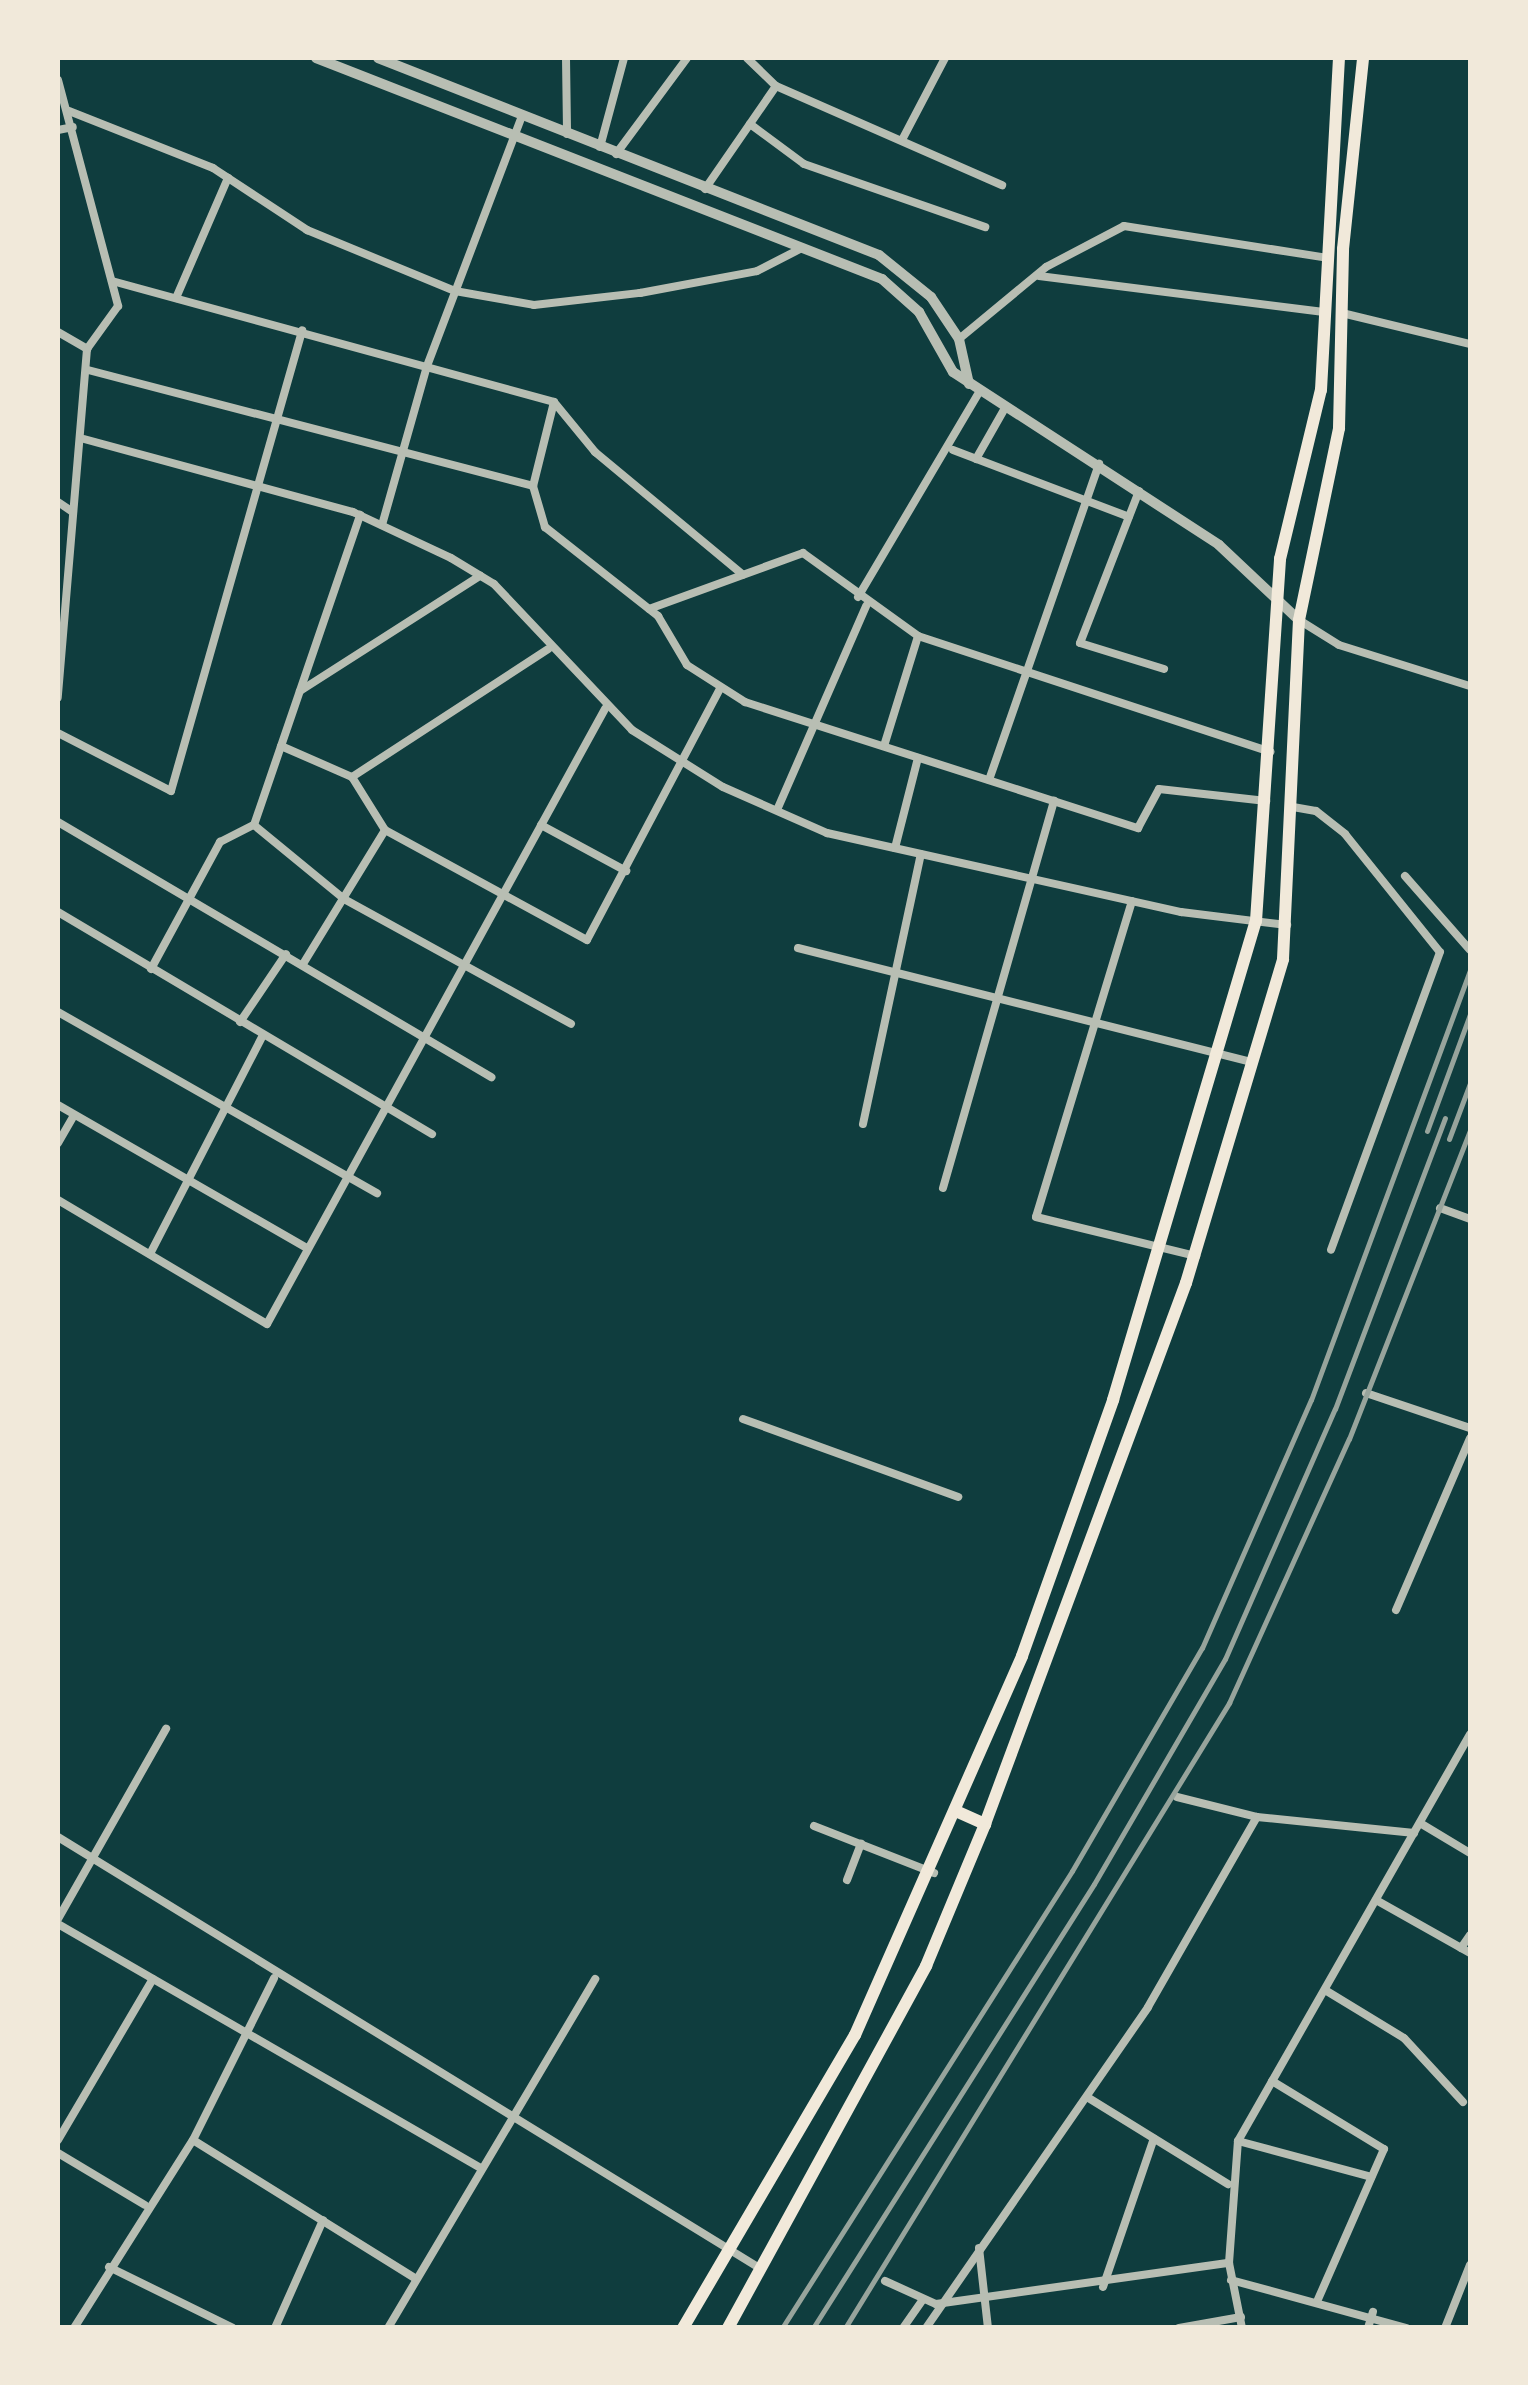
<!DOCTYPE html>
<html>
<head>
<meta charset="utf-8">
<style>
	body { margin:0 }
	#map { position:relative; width:1528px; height:2385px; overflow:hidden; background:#0f3d3e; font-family:"Public Sans",sans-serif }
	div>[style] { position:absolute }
	.minor>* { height:8px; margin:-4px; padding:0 4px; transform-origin:4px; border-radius:4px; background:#b8beb3 }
	.tertiary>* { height:10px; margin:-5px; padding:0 5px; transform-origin:5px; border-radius:5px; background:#b8beb3 }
	.primary>* { height:12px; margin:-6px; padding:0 6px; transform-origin:6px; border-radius:6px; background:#f1e9da }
	.rail>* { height:5px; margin:-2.5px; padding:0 2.5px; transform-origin:2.5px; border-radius:2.5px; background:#97a49c }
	span { translate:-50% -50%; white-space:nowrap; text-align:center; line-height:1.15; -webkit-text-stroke:8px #f1e9da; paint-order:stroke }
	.frame { position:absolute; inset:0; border:60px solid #f1e9da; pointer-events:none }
</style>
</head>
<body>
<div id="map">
	<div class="minor">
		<div style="left:566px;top:58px;width:76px;rotate:89.2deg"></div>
		<div style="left:747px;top:58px;width:40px;rotate:44deg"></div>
		<div style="left:776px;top:86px;width:247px;rotate:23.7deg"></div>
		<div style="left:58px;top:80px;width:234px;rotate:75.1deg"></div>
		<div style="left:118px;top:306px;width:53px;rotate:125.8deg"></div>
		<div style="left:87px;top:349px;width:350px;rotate:94.8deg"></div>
		<div style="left:69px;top:111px;width:155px;rotate:21.6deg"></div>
		<div style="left:213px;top:168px;width:113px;rotate:33.4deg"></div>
		<div style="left:307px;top:230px;width:160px;rotate:22.4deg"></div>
		<div style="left:455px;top:291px;width:80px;rotate:10deg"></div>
		<div style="left:534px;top:305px;width:107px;rotate:-6.5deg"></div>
		<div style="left:640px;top:293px;width:119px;rotate:-10.6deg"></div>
		<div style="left:757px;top:271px;width:51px;rotate:-27.1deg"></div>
		<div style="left:750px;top:124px;width:67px;rotate:36.5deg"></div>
		<div style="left:804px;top:164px;width:192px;rotate:19.2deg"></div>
		<div style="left:58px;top:130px;width:15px;rotate:-11deg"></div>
		<div style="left:902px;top:140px;width:93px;rotate:-62.3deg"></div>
		<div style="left:600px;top:147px;width:92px;rotate:-74.9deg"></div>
		<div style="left:616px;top:154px;width:119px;rotate:-53.5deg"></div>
		<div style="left:705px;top:189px;width:125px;rotate:-55.4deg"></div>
		<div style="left:1039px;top:276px;width:285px;rotate:7.2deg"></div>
		<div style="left:112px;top:281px;width:458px;rotate:15.3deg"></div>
		<div style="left:554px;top:402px;width:65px;rotate:50.6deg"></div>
		<div style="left:595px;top:452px;width:192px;rotate:39.7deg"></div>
		<div style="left:176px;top:298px;width:131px;rotate:-66.6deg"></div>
		<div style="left:1346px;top:314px;width:128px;rotate:13.6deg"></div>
		<div style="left:58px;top:332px;width:34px;rotate:30deg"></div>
		<div style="left:959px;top:339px;width:113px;rotate:-39.6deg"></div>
		<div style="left:1046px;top:267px;width:88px;rotate:-27.7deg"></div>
		<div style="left:1124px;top:226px;width:201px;rotate:8.9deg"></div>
		<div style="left:88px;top:370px;width:460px;rotate:14.6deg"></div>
		<div style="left:554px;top:402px;width:87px;rotate:104deg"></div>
		<div style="left:533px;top:486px;width:43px;rotate:73.7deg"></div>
		<div style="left:545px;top:527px;width:144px;rotate:38.2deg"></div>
		<div style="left:658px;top:616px;width:57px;rotate:59.4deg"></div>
		<div style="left:687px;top:665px;width:69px;rotate:32.5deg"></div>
		<div style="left:745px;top:702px;width:413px;rotate:17.8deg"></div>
		<div style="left:1138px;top:828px;width:44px;rotate:-61.7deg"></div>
		<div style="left:1159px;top:789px;width:108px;rotate:6.4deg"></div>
		<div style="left:84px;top:439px;width:279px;rotate:15.2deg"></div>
		<div style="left:353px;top:512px;width:108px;rotate:25.1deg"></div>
		<div style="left:451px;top:558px;width:50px;rotate:31.2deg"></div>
		<div style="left:494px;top:584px;width:201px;rotate:46.6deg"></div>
		<div style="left:632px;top:730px;width:107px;rotate:32.1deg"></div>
		<div style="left:723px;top:787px;width:114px;rotate:23.9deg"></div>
		<div style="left:827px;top:833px;width:363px;rotate:12.6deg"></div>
		<div style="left:1181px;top:912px;width:107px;rotate:7deg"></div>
		<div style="left:953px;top:450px;width:188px;rotate:20.8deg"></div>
		<div style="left:976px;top:459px;width:59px;rotate:-60.4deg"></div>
		<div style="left:1139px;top:491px;width:163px;rotate:111.2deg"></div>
		<div style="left:1080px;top:643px;width:88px;rotate:17.2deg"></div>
		<div style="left:58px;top:502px;width:18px;rotate:34deg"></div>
		<div style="left:382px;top:525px;width:165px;rotate:-74.2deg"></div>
		<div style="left:427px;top:366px;width:267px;rotate:-69.2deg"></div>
		<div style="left:858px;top:597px;width:239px;rotate:-59.4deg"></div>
		<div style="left:649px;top:609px;width:164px;rotate:-20deg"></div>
		<div style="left:803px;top:553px;width:142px;rotate:35.8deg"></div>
		<div style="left:918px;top:636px;width:371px;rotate:18.2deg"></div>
		<div style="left:1299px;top:620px;width:47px;rotate:32deg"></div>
		<div style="left:1339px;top:645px;width:137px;rotate:17.4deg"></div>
		<div style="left:300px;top:691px;width:214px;rotate:-32.6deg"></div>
		<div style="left:58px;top:733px;width:127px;rotate:27.2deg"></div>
		<div style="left:171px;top:791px;width:479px;rotate:-74.1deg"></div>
		<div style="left:281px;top:746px;width:77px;rotate:23.6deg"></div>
		<div style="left:352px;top:777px;width:62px;rotate:58.1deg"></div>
		<div style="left:385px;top:830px;width:230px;rotate:28.6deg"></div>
		<div style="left:587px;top:940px;width:286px;rotate:-62.1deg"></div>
		<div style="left:884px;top:746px;width:115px;rotate:-72.8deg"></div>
		<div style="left:352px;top:777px;width:234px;rotate:-33.1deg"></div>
		<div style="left:989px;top:780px;width:335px;rotate:-70.8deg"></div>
		<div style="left:1293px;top:807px;width:23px;rotate:10deg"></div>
		<div style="left:1316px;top:811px;width:37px;rotate:38deg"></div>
		<div style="left:1345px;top:834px;width:151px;rotate:51.2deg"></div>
		<div style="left:1440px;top:952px;width:317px;rotate:110.1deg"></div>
		<div style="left:777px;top:810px;width:223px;rotate:-66.4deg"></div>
		<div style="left:58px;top:822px;width:503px;rotate:30.49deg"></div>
		<div style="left:254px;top:825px;width:117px;rotate:39.4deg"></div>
		<div style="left:344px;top:899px;width:259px;rotate:28.8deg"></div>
		<div style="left:541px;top:825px;width:97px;rotate:28.4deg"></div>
		<div style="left:895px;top:848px;width:93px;rotate:-75.7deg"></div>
		<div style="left:1405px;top:876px;width:98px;rotate:48.7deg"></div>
		<div style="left:1132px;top:901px;width:330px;rotate:106.9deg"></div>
		<div style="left:1036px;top:1217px;width:165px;rotate:13.7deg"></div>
		<div style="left:58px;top:912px;width:435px;rotate:30.7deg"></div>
		<div style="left:798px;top:948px;width:467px;rotate:14.1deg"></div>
		<div style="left:303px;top:964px;width:157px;rotate:-58.5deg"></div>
		<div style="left:151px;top:969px;width:145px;rotate:-61.5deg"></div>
		<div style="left:220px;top:842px;width:38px;rotate:-27deg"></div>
		<div style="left:254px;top:825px;width:328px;rotate:-71.1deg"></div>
		<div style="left:58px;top:1012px;width:367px;rotate:29.6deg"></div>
		<div style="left:240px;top:1022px;width:82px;rotate:-55.9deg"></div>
		<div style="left:58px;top:1105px;width:287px;rotate:29.9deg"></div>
		<div style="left:863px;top:1124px;width:276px;rotate:-77.9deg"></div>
		<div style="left:58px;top:1143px;width:32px;rotate:-60deg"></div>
		<div style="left:943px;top:1188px;width:403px;rotate:-74deg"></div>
		<div style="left:58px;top:1200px;width:243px;rotate:30.7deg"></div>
		<div style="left:267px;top:1324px;width:702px;rotate:-61.21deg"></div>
		<div style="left:1440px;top:1208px;width:32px;rotate:20deg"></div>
		<div style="left:150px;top:1254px;width:246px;rotate:-62.7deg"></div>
		<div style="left:1366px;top:1393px;width:110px;rotate:18.6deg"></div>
		<div style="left:743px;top:1419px;width:229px;rotate:19.9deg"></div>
		<div style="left:1396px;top:1610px;width:187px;rotate:-66.7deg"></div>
		<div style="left:1177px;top:1797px;width:82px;rotate:14deg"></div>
		<div style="left:1257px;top:1817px;width:158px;rotate:5.8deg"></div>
		<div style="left:1420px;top:1823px;width:58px;rotate:31deg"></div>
		<div style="left:814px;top:1826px;width:129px;rotate:21.4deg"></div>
		<div style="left:58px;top:1837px;width:825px;rotate:31.57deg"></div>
		<div style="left:847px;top:1880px;width:39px;rotate:-69deg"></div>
		<div style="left:1376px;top:1900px;width:108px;rotate:29.4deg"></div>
		<div style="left:58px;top:1919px;width:219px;rotate:-60.4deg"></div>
		<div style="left:58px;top:1924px;width:488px;rotate:30deg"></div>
		<div style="left:1461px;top:1948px;width:16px;rotate:-55deg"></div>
		<div style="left:1325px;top:1990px;width:92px;rotate:31.3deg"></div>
		<div style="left:1404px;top:2038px;width:87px;rotate:47.3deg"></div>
		<div style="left:1272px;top:2081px;width:131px;rotate:31.3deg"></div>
		<div style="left:1384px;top:2149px;width:164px;rotate:113.7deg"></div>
		<div style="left:1087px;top:2097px;width:166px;rotate:31.7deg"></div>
		<div style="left:58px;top:2140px;width:187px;rotate:-59.5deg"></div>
		<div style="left:193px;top:2140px;width:263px;rotate:31.9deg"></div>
		<div style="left:1238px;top:2141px;width:138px;rotate:15.1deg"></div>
		<div style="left:58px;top:2153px;width:101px;rotate:30.9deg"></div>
		<div style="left:979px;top:2248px;width:81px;rotate:83.6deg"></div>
		<div style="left:109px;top:2267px;width:138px;rotate:26.2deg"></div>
		<div style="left:1231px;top:2280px;width:182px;rotate:15.3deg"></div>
		<div style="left:885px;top:2281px;width:56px;rotate:24.3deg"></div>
		<div style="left:936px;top:2304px;width:296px;rotate:-8deg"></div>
		<div style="left:1103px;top:2287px;width:157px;rotate:-71.1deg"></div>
		<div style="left:74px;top:2328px;width:222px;rotate:-57.7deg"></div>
		<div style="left:193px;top:2140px;width:181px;rotate:-63.4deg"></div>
		<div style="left:275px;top:2328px;width:118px;rotate:-66deg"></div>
		<div style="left:388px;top:2328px;width:406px;rotate:-59.3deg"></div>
		<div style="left:903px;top:2328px;width:35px;rotate:-55deg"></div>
		<div style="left:926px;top:2328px;width:390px;rotate:-55.3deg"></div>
		<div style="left:1148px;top:2007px;width:219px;rotate:-60.2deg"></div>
		<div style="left:1179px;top:2328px;width:63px;rotate:-10.1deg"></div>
		<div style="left:1242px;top:2328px;width:66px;rotate:-101.3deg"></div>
		<div style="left:1229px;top:2263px;width:122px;rotate:-85.8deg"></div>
		<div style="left:1238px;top:2141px;width:468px;rotate:-60.3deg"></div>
		<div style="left:1368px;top:2328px;width:17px;rotate:-73deg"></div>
		<div style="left:1445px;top:2328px;width:68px;rotate:-68.4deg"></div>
	</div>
	<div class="tertiary">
		<div style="left:316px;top:58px;width:608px;rotate:21.33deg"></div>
		<div style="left:882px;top:279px;width:50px;rotate:41.7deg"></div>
		<div style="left:919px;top:312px;width:69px;rotate:60.5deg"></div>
		<div style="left:953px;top:372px;width:317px;rotate:33deg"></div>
		<div style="left:1219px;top:545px;width:110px;rotate:43.2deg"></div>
		<div style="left:378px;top:58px;width:538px;rotate:21.47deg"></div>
		<div style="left:879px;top:255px;width:67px;rotate:38.9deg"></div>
		<div style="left:931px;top:297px;width:50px;rotate:56.3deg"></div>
		<div style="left:959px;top:339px;width:46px;rotate:77.5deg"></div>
	</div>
	<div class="primary">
		<div style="left:958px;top:1812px;width:30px;rotate:24deg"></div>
		<div style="left:683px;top:2328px;width:340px;rotate:-59.6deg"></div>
		<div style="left:855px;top:2035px;width:414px;rotate:-66.2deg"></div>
		<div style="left:1022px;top:1656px;width:272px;rotate:-70.4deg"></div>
		<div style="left:1113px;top:1400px;width:500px;rotate:-73.4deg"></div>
		<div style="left:1256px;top:921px;width:363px;rotate:-86.2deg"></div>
		<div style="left:1280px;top:559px;width:174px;rotate:-76.4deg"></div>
		<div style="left:1321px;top:390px;width:332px;rotate:-86.9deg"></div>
		<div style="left:728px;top:2328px;width:413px;rotate:-61.3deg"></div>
		<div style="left:926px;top:1966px;width:154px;rotate:-67.4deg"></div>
		<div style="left:985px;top:1824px;width:577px;rotate:-69.62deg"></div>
		<div style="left:1186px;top:1283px;width:338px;rotate:-73.3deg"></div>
		<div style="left:1283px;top:959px;width:339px;rotate:-87.3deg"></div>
		<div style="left:1299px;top:620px;width:196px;rotate:-78.2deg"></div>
		<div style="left:1339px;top:428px;width:179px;rotate:-88.7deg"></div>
		<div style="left:1343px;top:249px;width:192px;rotate:-84deg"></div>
	</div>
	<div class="rail">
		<div style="left:1427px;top:1131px;width:125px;rotate:-69.8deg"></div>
		<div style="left:1449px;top:1139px;width:60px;rotate:-69.4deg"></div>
		<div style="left:782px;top:2328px;width:541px;rotate:-57.6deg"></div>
		<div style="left:1072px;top:1871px;width:258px;rotate:-59.8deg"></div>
		<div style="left:1202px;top:1648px;width:271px;rotate:-66.3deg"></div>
		<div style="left:1311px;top:1400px;width:458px;rotate:-69.7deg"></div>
		<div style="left:813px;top:2328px;width:525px;rotate:-57.67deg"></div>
		<div style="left:1094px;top:1884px;width:260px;rotate:-59.8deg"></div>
		<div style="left:1225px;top:1659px;width:273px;rotate:-66.3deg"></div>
		<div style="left:1335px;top:1409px;width:311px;rotate:-69.3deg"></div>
		<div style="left:845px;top:2328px;width:734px;rotate:-58.43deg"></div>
		<div style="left:1229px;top:1703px;width:290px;rotate:-65.6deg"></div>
		<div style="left:1349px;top:1439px;width:332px;rotate:-68.6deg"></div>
	</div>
	<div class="frame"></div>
</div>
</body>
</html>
